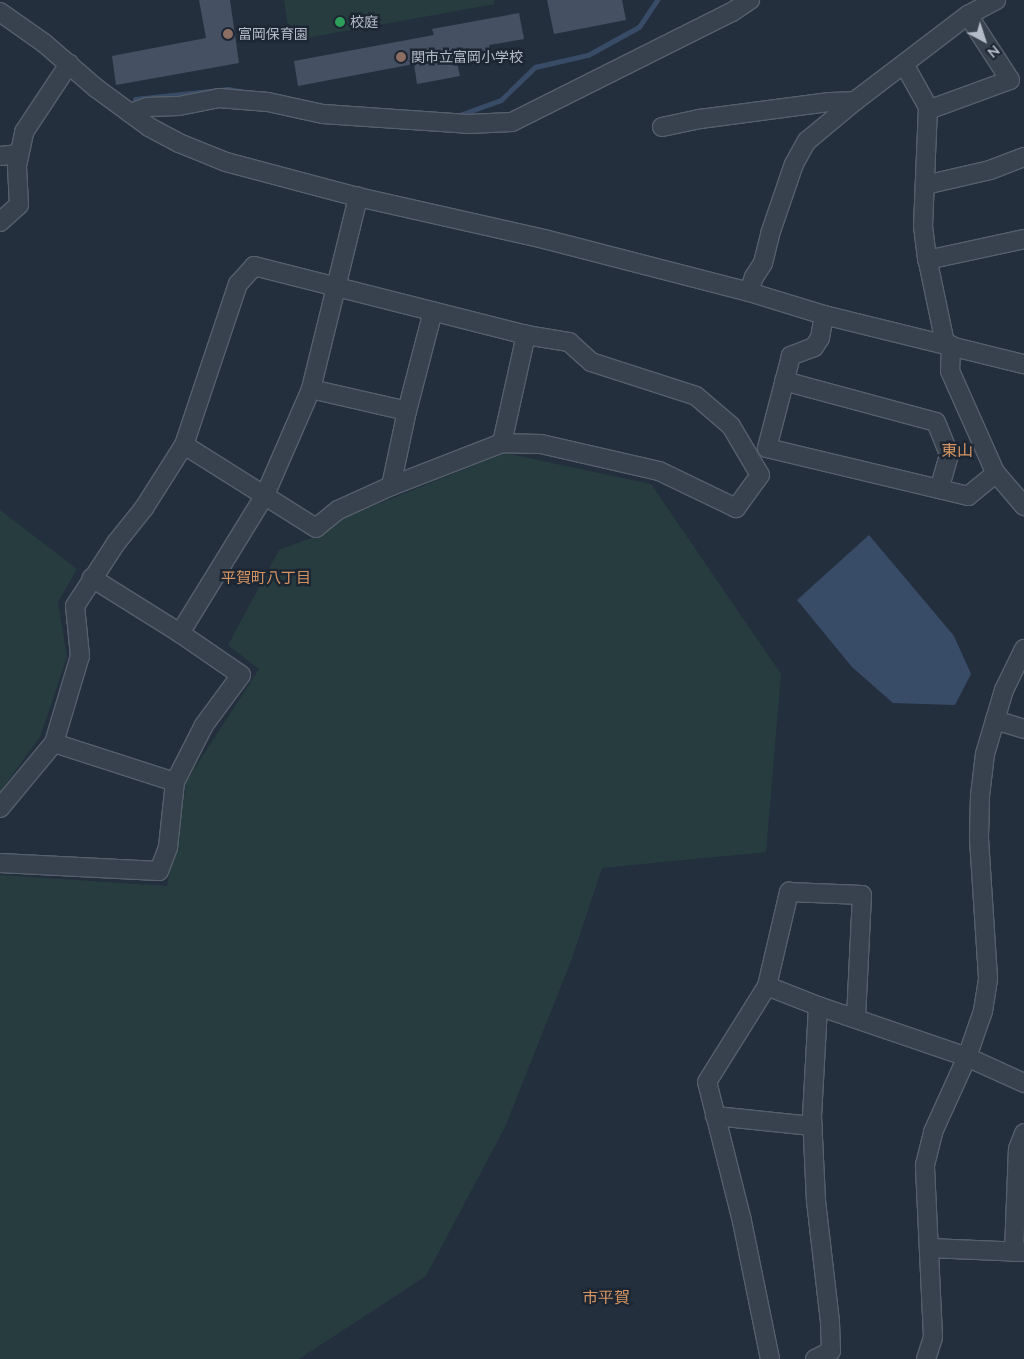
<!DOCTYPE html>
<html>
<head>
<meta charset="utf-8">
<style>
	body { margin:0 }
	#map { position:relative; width:1024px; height:1359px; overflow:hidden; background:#242f3e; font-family:Mulish,"Noto Sans JP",sans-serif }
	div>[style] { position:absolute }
	.green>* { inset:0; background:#263c3f }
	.water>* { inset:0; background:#394c67 }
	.stream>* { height:4.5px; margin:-2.25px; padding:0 2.25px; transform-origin:2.25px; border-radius:2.25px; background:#394c67 }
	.building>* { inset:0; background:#455162 }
	.roads { filter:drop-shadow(1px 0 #565f6c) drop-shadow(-1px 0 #565f6c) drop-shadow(0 1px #565f6c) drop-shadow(0 -1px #565f6c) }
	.minor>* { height:18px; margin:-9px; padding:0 9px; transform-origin:9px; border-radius:9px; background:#38414e }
	.dots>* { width:14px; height:14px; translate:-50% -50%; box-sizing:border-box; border:2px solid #1d2633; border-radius:50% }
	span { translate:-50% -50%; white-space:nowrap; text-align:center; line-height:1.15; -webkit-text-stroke:5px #1d2633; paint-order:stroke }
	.poi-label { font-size:14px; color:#b4bcc9 }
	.left { translate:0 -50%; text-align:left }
	.neighbourhood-label { font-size:15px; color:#d59563 }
	.quarter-label { font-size:16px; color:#d59563 }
	.north { position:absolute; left:959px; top:15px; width:50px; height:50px; -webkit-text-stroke:4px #1d2633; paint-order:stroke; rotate:140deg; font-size:14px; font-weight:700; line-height:20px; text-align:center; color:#b4bcc9 }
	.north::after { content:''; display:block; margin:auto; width:18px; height:22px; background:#b4bcc9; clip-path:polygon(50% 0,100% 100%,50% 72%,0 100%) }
</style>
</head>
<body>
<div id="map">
	<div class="green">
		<div style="clip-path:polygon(284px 0,494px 0,495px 4px,290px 41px)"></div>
		<div style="clip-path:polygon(505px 453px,651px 484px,781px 674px,766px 852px,602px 868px,571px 961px,505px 1127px,426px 1276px,299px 1359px,0 1359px,0 875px,167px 886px,187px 780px,259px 669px,228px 645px,279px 550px,322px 534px,341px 519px)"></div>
		<div style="clip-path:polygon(0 510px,77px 569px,58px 602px,67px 657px,40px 737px,0 792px)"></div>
	</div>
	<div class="water">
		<div style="clip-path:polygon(869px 535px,954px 636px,971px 674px,955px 705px,893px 703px,852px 667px,797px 600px)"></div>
	</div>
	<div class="stream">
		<div style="left:135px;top:99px;width:94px;rotate:-6.1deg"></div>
		<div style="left:228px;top:89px;width:17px;rotate:10deg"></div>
		<div style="left:454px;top:117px;width:50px;rotate:-19.9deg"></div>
		<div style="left:501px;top:100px;width:47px;rotate:-44.1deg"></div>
		<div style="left:535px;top:67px;width:54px;rotate:-12.8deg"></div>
		<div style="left:588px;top:55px;width:58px;rotate:-28.8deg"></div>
		<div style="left:639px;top:27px;width:32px;rotate:-56deg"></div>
	</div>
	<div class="building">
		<div style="clip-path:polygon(199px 0,230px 0,239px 63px,116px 85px,112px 56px,206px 38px)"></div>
		<div style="clip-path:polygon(547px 0,622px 0,626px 20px,554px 34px)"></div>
		<div style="clip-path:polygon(519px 13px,524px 39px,489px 45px,491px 57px,457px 63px,460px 76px,417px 84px,414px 64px,298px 86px,294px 61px,434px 35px,432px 29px)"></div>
	</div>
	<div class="roads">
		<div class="minor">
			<div style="left:0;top:12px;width:54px;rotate:35.2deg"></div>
			<div style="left:44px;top:43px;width:69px;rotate:40.9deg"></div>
			<div style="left:96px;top:88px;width:66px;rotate:36.3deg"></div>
			<div style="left:149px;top:127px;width:34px;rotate:28deg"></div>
			<div style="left:179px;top:143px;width:51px;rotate:22deg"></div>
			<div style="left:226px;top:162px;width:137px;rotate:14.9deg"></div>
			<div style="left:358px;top:197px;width:191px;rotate:12.7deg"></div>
			<div style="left:544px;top:239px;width:212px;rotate:14.5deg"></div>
			<div style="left:749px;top:292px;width:78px;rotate:17deg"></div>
			<div style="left:824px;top:315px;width:206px;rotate:13.8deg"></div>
			<div style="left:904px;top:64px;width:49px;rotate:60.8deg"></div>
			<div style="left:928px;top:107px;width:119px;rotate:92.4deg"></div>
			<div style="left:923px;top:226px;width:31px;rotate:83deg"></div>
			<div style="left:927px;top:257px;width:88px;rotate:78.2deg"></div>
			<div style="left:928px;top:110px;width:87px;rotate:-20.1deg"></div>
			<div style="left:1010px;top:80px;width:77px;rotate:-122.9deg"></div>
			<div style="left:130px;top:113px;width:18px;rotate:-19deg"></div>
			<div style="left:147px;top:107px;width:32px;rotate:-2deg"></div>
			<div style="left:179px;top:106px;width:41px;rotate:-11.3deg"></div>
			<div style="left:219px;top:98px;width:49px;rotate:4.7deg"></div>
			<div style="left:268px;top:102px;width:56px;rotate:12.3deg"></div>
			<div style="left:323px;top:114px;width:145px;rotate:3.9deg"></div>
			<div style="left:468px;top:124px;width:44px;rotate:-2.6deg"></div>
			<div style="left:512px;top:122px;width:246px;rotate:-26.6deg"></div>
			<div style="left:732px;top:12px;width:22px;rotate:-34deg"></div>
			<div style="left:662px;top:127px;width:39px;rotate:-12deg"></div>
			<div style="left:700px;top:119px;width:131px;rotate:-7.5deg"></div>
			<div style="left:830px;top:102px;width:25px;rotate:-2deg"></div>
			<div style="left:0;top:156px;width:19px;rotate:-6deg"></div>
			<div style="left:925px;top:185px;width:67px;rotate:-13deg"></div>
			<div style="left:990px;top:170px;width:36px;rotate:-21deg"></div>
			<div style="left:0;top:222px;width:25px;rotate:-42deg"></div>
			<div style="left:19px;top:205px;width:39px;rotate:-93deg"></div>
			<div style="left:17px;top:166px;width:35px;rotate:-78deg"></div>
			<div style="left:24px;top:132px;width:82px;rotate:-56.5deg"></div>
			<div style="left:927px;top:260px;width:99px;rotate:-12.2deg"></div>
			<div style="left:749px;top:292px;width:16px;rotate:-72deg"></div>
			<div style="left:754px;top:277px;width:17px;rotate:-57deg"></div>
			<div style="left:763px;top:263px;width:30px;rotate:-76deg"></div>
			<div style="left:770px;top:234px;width:74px;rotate:-71.1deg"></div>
			<div style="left:794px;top:164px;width:26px;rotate:-61deg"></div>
			<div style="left:807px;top:141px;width:62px;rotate:-39.8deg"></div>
			<div style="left:855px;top:101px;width:142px;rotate:-37.3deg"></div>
			<div style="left:968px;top:15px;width:32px;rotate:-28deg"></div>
			<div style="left:824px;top:315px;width:23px;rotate:100deg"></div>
			<div style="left:820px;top:338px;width:11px;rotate:124deg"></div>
			<div style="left:814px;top:347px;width:25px;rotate:159deg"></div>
			<div style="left:791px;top:356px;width:95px;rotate:104.6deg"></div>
			<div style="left:767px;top:448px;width:207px;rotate:13.4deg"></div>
			<div style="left:968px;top:496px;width:36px;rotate:-39deg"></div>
			<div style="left:951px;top:345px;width:26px;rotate:92deg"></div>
			<div style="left:950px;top:371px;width:111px;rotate:66deg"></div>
			<div style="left:995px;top:472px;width:45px;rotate:49.5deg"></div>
			<div style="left:784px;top:381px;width:157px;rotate:15.1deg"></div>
			<div style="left:936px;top:422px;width:35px;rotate:68deg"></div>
			<div style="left:949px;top:455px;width:35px;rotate:106deg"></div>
			<div style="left:311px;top:389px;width:98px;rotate:12.9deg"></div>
			<div style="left:502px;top:443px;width:111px;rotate:-77.5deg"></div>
			<div style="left:391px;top:486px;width:77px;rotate:-78deg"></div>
			<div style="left:407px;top:411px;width:103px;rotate:-75.4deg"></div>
			<div style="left:180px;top:633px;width:162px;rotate:-58.4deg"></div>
			<div style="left:265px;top:495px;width:116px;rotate:-66.5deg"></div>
			<div style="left:311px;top:389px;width:198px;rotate:-76.2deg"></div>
			<div style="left:995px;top:720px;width:30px;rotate:17deg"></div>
			<div style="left:54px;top:743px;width:127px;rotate:17.9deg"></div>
			<div style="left:0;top:808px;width:85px;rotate:-50.3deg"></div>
			<div style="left:54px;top:743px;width:91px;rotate:-73.4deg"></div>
			<div style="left:80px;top:656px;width:50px;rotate:-95.7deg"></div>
			<div style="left:75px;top:606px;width:75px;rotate:-56.9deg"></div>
			<div style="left:116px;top:543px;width:45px;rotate:-51.3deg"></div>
			<div style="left:144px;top:508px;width:75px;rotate:-57.6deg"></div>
			<div style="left:184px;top:445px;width:170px;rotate:-71.5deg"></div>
			<div style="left:238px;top:284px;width:24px;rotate:-48deg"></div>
			<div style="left:254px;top:266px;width:281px;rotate:14.2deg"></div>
			<div style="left:526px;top:335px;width:44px;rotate:9.2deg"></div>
			<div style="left:569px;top:342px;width:30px;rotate:42deg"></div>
			<div style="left:591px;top:362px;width:110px;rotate:17.9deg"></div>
			<div style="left:696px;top:396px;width:46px;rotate:40.6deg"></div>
			<div style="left:731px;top:426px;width:57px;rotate:59.4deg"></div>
			<div style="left:760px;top:475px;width:41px;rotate:126deg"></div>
			<div style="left:736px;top:508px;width:85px;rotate:-154.3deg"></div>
			<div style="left:659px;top:471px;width:121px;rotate:-167.1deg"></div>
			<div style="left:541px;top:444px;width:39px;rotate:-179deg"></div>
			<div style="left:502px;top:443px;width:119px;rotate:158.8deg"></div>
			<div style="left:391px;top:486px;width:58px;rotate:155.6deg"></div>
			<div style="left:338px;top:510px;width:28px;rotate:141deg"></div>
			<div style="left:316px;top:528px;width:156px;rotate:-147.8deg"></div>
			<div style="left:0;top:863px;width:159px;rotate:2.9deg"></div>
			<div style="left:159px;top:871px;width:26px;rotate:-69deg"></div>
			<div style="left:168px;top:847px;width:65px;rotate:-83.9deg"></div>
			<div style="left:175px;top:782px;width:64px;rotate:-63deg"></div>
			<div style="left:204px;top:725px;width:62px;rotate:-53.5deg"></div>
			<div style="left:241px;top:675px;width:74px;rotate:-145.5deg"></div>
			<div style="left:180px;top:633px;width:104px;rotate:-148deg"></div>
			<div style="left:767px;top:986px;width:55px;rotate:21.4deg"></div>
			<div style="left:818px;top:1006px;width:157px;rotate:18.9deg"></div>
			<div style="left:967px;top:1057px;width:63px;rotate:24.5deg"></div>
			<div style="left:715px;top:1116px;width:98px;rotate:5.9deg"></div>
			<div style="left:929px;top:1248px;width:95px;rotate:2.4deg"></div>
			<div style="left:1014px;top:1252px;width:103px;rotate:-87.8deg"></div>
			<div style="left:1018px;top:1149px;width:17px;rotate:-69deg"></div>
			<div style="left:770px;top:1359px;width:141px;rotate:-101.5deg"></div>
			<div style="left:742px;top:1221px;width:143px;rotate:-104.1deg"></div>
			<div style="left:707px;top:1082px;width:113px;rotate:-58deg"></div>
			<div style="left:767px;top:986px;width:97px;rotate:-76.8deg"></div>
			<div style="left:789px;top:892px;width:73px;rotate:2.4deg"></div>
			<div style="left:862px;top:895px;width:122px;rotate:92.8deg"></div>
			<div style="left:815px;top:1359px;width:18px;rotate:-27deg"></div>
			<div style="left:831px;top:1351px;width:29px;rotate:-92deg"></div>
			<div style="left:830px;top:1322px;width:122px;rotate:-96.6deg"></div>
			<div style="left:816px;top:1201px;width:84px;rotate:-92.7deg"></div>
			<div style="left:812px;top:1117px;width:111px;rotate:-86.9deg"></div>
			<div style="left:926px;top:1359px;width:23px;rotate:-72deg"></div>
			<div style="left:933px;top:1337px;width:172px;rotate:-92.7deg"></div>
			<div style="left:925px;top:1165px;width:34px;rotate:-76deg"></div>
			<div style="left:933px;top:1132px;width:82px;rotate:-65.6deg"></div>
			<div style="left:967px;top:1057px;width:49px;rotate:-70.8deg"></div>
			<div style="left:983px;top:1011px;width:33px;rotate:-81deg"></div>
			<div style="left:988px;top:978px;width:141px;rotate:-93.7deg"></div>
			<div style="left:979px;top:837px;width:41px;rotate:-88.6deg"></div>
			<div style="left:980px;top:796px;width:42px;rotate:-83.2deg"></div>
			<div style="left:985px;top:754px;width:67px;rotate:-73.5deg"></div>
			<div style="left:1004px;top:690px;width:46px;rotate:-64deg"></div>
		</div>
	</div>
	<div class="dots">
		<div style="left:340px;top:22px;background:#2e9e5b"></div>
		<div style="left:228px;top:34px;background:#8d6e63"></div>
		<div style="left:401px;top:57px;background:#8d6e63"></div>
	</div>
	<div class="poi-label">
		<span class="left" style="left:350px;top:22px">校庭</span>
		<span class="left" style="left:238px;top:34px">富岡保育園</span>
		<span class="left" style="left:411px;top:57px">関市立富岡小学校</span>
	</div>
	<div class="neighbourhood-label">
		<span style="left:266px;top:578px">平賀町八丁目</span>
	</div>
	<div class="quarter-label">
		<span style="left:957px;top:450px">東山</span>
		<span style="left:606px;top:1297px">市平賀</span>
	</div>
	<div class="north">N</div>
</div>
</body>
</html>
